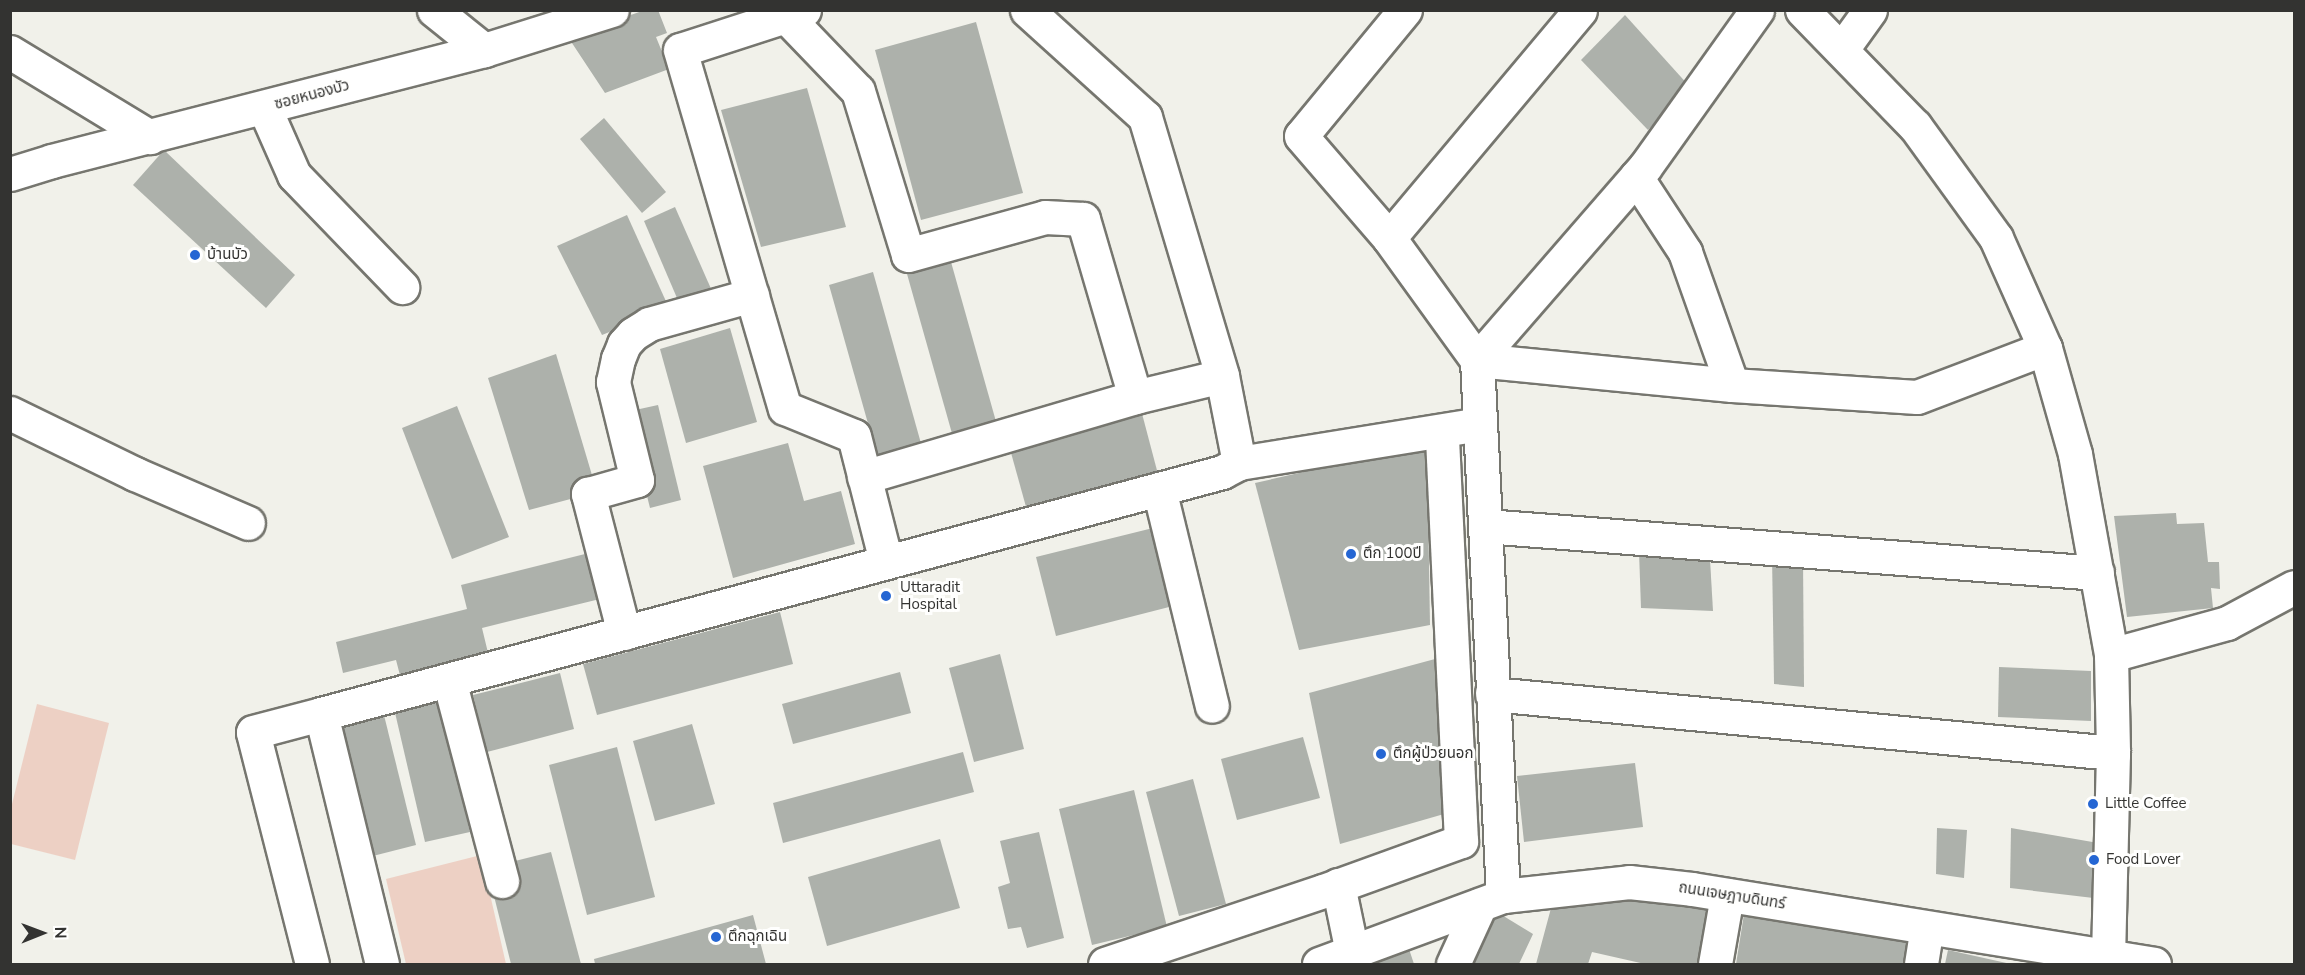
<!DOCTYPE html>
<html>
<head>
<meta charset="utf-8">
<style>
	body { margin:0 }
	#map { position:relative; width:2305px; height:975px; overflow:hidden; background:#f1f1ea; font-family:"Nunito Sans","Noto Sans Thai",sans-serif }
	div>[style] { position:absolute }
	.green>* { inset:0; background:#edd0c4 }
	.building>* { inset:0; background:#adb1ab }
	.roads { filter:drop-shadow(2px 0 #76766f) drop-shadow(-2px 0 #76766f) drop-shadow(0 2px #76766f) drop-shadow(0 -2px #76766f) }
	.minor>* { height:33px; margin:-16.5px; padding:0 16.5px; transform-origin:16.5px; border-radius:16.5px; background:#fff }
	.dots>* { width:16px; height:16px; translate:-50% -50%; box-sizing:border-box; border:3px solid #fffffe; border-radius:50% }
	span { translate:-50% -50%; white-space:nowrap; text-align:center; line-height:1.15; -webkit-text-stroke:6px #fffffe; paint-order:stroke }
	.street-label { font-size:15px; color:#333331 }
	.poi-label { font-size:15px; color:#333331 }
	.left { translate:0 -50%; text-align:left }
	.frame { position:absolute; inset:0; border:12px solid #333331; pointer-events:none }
	.north { position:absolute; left:12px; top:903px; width:60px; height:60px; -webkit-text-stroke:4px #fffffe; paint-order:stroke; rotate:89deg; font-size:16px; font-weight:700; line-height:24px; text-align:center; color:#333331 }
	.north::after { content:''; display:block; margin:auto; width:21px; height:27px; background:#333331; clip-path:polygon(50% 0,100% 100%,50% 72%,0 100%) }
</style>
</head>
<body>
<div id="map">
	<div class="green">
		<div style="clip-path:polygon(37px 704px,109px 723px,75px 860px,11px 844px,11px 808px)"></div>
		<div style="clip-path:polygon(481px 855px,506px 964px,406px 964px,386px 879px)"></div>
	</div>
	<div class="building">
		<div style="clip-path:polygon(645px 10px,658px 10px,667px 33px,656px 37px,669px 69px,605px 93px,568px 37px)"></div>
		<div style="clip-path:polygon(1625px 15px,1690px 87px,1648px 130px,1581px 60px)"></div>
		<div style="clip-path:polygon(976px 22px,1023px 193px,921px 220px,875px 50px)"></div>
		<div style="clip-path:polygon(807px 88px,846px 227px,761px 247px,721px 110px)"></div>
		<div style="clip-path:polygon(604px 118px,666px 192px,642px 213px,580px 139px)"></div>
		<div style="clip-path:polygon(164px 150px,295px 275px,266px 308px,133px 185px)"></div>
		<div style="clip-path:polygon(675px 207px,712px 291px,680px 305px,644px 221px)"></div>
		<div style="clip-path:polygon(627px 215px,669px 308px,602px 335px,557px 246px)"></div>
		<div style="clip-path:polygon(951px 262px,997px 425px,953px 437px,907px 274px)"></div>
		<div style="clip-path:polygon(873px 272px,922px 447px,878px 459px,829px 285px)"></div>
		<div style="clip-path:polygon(730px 328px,757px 422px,686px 443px,660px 349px)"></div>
		<div style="clip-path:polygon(556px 354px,597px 492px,529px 510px,488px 378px)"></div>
		<div style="clip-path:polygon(658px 405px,681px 500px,650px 508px,626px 412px)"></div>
		<div style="clip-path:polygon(457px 406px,509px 537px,452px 559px,402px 428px)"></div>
		<div style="clip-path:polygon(1140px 406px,1159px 478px,1028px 514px,1008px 442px)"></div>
		<div style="clip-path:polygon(788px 443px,804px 501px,841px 491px,855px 544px,733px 578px,703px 466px)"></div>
		<div style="clip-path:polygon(1427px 444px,1430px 625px,1299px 650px,1255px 483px)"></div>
		<div style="clip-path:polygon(2176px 513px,2177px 524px,2204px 523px,2208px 562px,2219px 562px,2220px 589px,2211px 588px,2213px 608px,2127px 617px,2114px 516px)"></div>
		<div style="clip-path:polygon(1638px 523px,1708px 525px,1713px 611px,1641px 608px)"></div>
		<div style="clip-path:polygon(1153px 528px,1173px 606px,1056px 636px,1036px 557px)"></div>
		<div style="clip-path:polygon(597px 551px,608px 597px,482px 628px,490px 661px,402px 683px,396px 660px,343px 673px,336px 642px,467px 609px,461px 585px)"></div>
		<div style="clip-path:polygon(1772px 555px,1803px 558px,1804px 687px,1774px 684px)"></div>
		<div style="clip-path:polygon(780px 612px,793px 664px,597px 715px,583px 664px)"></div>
		<div style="clip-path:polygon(1000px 654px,1024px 749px,974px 762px,949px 668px)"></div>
		<div style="clip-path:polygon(1435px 659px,1444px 814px,1340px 844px,1309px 693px)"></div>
		<div style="clip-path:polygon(1999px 667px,2091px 671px,2091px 721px,1998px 717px)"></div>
		<div style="clip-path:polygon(900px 672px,911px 713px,793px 744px,782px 704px)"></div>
		<div style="clip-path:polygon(560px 673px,574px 729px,487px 752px,473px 695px)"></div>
		<div style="clip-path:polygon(436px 694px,470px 832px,425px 842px,393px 704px)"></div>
		<div style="clip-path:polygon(382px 707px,416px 845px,365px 858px,332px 719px)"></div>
		<div style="clip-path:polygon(692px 724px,715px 804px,655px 821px,633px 741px)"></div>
		<div style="clip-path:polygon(1303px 737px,1320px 798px,1237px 820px,1221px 759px)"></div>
		<div style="clip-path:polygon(617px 747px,655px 897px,587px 915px,549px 765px)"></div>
		<div style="clip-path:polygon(963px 752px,974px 792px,783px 843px,773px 803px)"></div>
		<div style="clip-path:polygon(1635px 763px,1643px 827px,1524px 842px,1517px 776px)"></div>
		<div style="clip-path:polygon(1193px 779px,1226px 904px,1179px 916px,1146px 792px)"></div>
		<div style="clip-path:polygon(1134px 790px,1167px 927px,1092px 945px,1059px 809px)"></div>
		<div style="clip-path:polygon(1937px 828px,1967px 830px,1964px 878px,1936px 874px)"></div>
		<div style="clip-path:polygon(2011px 828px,2104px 844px,2102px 899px,2010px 888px)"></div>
		<div style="clip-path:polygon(1039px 832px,1064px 938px,1027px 948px,1021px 927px,1008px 929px,998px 887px,1010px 883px,1000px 841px)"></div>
		<div style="clip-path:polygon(940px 839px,960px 908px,827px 946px,808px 877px)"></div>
		<div style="clip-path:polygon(551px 852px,581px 964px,511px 964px,487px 868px)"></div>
		<div style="clip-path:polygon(1554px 897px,1717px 899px,1703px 964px,1645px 964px,1592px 952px,1588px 964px,1536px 964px)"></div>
		<div style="clip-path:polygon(1745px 908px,1912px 940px,1908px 964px,1736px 964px)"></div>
		<div style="clip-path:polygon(1492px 909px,1533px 934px,1519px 964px,1461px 964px)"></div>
		<div style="clip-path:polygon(753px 915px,766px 964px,595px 964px,594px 959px)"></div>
		<div style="clip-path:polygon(1409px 949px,1414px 964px,1366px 964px)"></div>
		<div style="clip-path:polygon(1948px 950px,2011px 964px,1945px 964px)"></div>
	</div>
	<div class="roads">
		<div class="minor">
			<div style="left:434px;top:10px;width:64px;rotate:38.7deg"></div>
			<div style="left:780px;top:10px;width:112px;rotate:46.1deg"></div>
			<div style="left:858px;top:91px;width:171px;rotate:73deg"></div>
			<div style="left:908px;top:255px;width:142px;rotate:-15.5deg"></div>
			<div style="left:1045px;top:217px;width:38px;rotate:3deg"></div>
			<div style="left:1083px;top:219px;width:185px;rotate:73.7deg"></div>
			<div style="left:804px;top:10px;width:130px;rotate:162.1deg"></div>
			<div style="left:680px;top:50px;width:373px;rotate:73.7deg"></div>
			<div style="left:785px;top:408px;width:74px;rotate:22.1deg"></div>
			<div style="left:854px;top:436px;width:130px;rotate:75.7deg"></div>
			<div style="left:1027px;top:10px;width:159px;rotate:42.2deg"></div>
			<div style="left:1145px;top:117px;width:270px;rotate:73.4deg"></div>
			<div style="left:1222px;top:376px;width:89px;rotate:78.9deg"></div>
			<div style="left:1405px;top:10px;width:163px;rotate:129.5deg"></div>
			<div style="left:1301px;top:136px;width:135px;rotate:49.2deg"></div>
			<div style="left:1389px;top:238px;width:150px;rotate:54.2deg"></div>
			<div style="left:1477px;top:360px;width:537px;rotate:87.22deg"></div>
			<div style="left:1802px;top:10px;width:162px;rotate:45.8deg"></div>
			<div style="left:1915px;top:126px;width:138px;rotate:54.1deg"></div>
			<div style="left:1996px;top:238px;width:120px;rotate:66deg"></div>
			<div style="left:2045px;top:348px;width:110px;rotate:74.2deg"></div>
			<div style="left:2075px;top:454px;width:204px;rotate:79.8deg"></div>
			<div style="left:2111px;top:655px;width:98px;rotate:88.8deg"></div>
			<div style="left:2113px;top:753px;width:204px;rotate:91.4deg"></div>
			<div style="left:1842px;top:49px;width:48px;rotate:-54.3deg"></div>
			<div style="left:10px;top:52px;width:164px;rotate:31.3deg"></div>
			<div style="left:264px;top:107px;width:74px;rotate:66.2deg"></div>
			<div style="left:294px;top:175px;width:156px;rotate:46deg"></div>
			<div style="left:10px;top:174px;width:44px;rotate:-17.2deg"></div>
			<div style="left:52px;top:161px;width:446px;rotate:-14.4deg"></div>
			<div style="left:484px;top:50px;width:134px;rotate:-17.4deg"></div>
			<div style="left:1636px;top:177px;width:90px;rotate:56.8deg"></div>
			<div style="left:1685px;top:252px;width:141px;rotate:70.5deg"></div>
			<div style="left:1389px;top:238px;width:297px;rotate:-50deg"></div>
			<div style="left:1477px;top:360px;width:256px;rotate:5.6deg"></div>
			<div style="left:1732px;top:385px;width:185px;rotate:3.7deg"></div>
			<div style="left:1917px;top:397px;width:137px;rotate:-20.9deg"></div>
			<div style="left:1477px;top:360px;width:256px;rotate:-49deg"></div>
			<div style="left:1645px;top:167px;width:193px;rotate:-54.5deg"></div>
			<div style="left:10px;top:413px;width:139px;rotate:26deg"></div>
			<div style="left:135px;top:474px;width:123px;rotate:23.4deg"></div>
			<div style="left:864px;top:477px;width:283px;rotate:-16.4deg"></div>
			<div style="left:1135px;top:397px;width:89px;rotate:-13.6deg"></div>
			<div style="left:1159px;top:489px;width:223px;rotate:76.3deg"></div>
			<div style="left:1485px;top:526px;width:614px;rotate:4.39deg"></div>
			<div style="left:624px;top:633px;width:144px;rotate:-104.5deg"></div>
			<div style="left:588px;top:494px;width:51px;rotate:-15.9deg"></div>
			<div style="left:637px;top:480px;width:101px;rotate:-103.8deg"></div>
			<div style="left:613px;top:382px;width:24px;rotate:-78deg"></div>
			<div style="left:618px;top:359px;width:16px;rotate:-68deg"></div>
			<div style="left:624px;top:344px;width:13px;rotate:-48deg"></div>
			<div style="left:633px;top:334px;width:19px;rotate:-32deg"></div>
			<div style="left:649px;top:324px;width:107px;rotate:-15.7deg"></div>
			<div style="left:2111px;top:655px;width:120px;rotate:-15.4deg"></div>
			<div style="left:2227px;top:623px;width:76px;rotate:-28.2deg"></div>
			<div style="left:449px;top:680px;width:208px;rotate:75.2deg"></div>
			<div style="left:1492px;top:694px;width:624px;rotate:5.43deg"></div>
			<div style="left:1338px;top:885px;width:68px;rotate:78.2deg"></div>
			<div style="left:312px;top:964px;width:239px;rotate:-104.3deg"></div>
			<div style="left:253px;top:732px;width:70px;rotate:-14.8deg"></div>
			<div style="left:382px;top:964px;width:257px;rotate:-103.7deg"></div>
			<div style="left:321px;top:714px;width:933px;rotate:-15.03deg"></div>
			<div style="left:1222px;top:472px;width:19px;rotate:-28deg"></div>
			<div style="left:1239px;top:463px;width:244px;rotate:-9.2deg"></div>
			<div style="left:1105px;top:964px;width:230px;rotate:-18.5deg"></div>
			<div style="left:1323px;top:891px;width:147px;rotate:-19.9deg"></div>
			<div style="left:1461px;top:841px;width:410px;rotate:-92.7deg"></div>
			<div style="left:1319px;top:964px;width:196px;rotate:-20.3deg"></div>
			<div style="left:1503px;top:896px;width:127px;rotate:-6.3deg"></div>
			<div style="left:1629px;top:882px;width:63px;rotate:6.3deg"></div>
			<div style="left:1692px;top:889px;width:468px;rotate:9.2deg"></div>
			<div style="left:1453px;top:964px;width:65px;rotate:-65.4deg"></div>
			<div style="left:1715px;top:964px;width:70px;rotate:-80.1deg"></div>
			<div style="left:1921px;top:964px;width:36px;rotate:-81deg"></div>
		</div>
	</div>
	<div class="dots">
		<div style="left:195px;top:255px;background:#2566d3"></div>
		<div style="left:1351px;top:554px;background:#2566d3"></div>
		<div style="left:886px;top:596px;background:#2566d3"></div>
		<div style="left:1381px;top:754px;background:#2566d3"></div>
		<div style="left:2093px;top:804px;background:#2566d3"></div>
		<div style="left:2094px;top:860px;background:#2566d3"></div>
		<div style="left:716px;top:937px;background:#2566d3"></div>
	</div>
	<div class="street-label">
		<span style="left:312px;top:95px;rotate:-15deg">ซอยหนองบัว</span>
		<span style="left:1732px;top:896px;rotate:9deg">ถนนเจษฎาบดินทร์</span>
	</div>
	<div class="poi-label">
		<span class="left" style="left:207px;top:255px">บ้านบัว</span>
		<span class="left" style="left:1363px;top:554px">ตึก 100ปี</span>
		<span class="left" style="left:900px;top:596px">Uttaradit<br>Hospital</span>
		<span class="left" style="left:1393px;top:754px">ตึกผู้ป่วยนอก</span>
		<span class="left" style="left:2105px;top:804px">Little Coffee</span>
		<span class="left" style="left:2106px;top:860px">Food Lover</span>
		<span class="left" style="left:728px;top:937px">ตึกฉุกเฉิน</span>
	</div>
	<div class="frame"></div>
	<div class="north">N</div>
</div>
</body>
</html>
